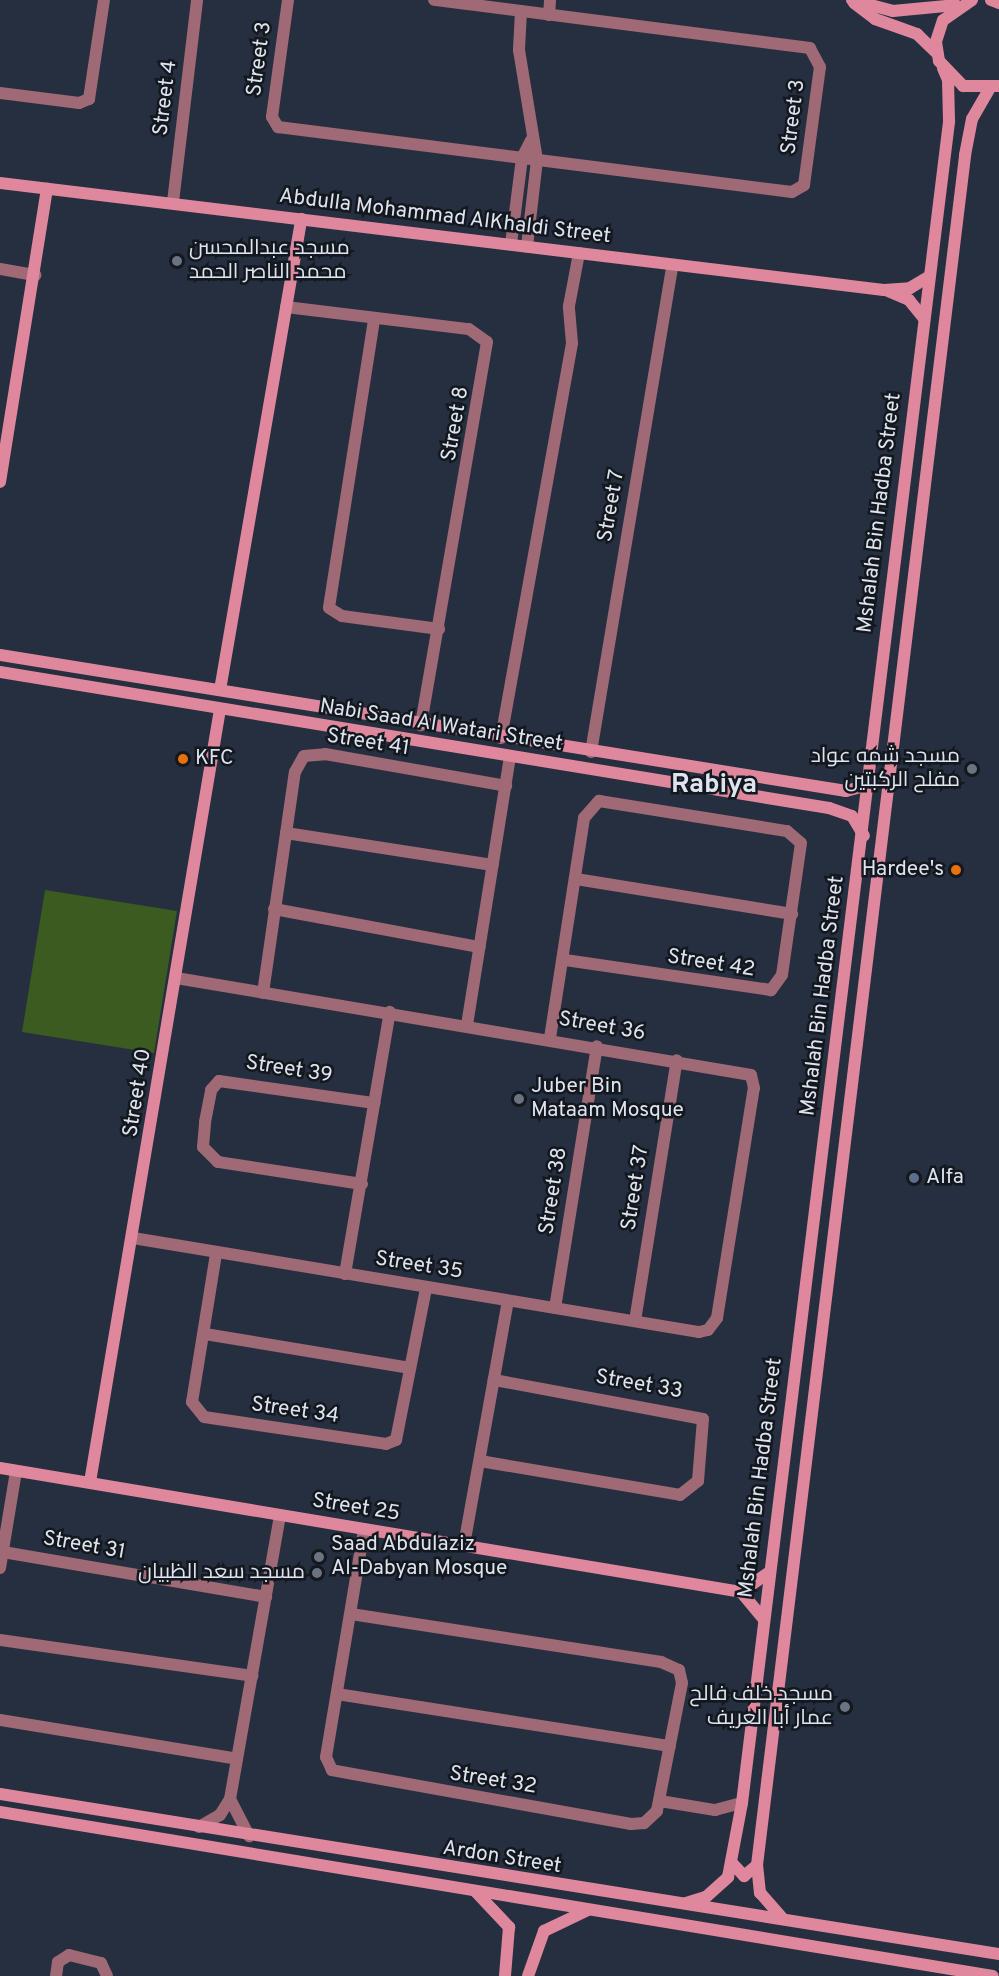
<!DOCTYPE html>
<html>
<head>
<meta charset="utf-8">
<style>
	body { margin:0 }
	#map { position:relative; width:999px; height:1976px; overflow:hidden; background:#262f3f; font-family:Overpass,Cairo,sans-serif }
	div>[style] { position:absolute }
	.green>* { inset:0; background:#3c5b20 }
	.street>* { height:12px; margin:-6px; padding:0 6px; transform-origin:6px; border-radius:6px; background:#9f6975 }
	.secondary>* { height:12px; margin:-6px; padding:0 6px; transform-origin:6px; border-radius:6px; background:#df889d }
	.dots>* { width:16px; height:16px; translate:-50% -50%; box-sizing:border-box; border:3px solid #13171e; border-radius:50% }
	span { translate:-50% -50%; white-space:nowrap; text-align:center; line-height:1.15; -webkit-text-stroke:5px #13171e; paint-order:stroke }
	.street-label { font-size:21px; color:#dee4ef }
	.poi-label { font-size:21px; color:#dee4ef }
	.left { translate:0 -50%; text-align:left }
	.right { translate:-100% -50%; text-align:right }
	.district-label { font-size:27px; color:#dee4ef; font-weight:700 }
</style>
</head>
<body>
<div id="map">
	<div class="green">
		<div style="clip-path:polygon(45px 890px,177px 911px,154px 1053px,22px 1032px)"></div>
	</div>
	<div class="street">
		<div style="left:288px;top:0;width:118px;rotate:97.8deg"></div>
		<div style="left:272px;top:117px;width:12px;rotate:59deg"></div>
		<div style="left:278px;top:127px;width:518px;rotate:7.21deg"></div>
		<div style="left:792px;top:192px;width:14px;rotate:-30deg"></div>
		<div style="left:804px;top:185px;width:119px;rotate:-82.3deg"></div>
		<div style="left:820px;top:67px;width:21px;rotate:-118deg"></div>
		<div style="left:810px;top:48px;width:379px;rotate:-172.7deg"></div>
		<div style="left:521px;top:11px;width:39px;rotate:93deg"></div>
		<div style="left:519px;top:50px;width:111px;rotate:80.7deg"></div>
		<div style="left:537px;top:160px;width:87px;rotate:96.6deg"></div>
		<div style="left:549px;top:15px;width:15px;rotate:-86deg"></div>
		<div style="left:0;top:93px;width:80px;rotate:7.2deg"></div>
		<div style="left:79px;top:103px;width:11px;rotate:-22deg"></div>
		<div style="left:89px;top:99px;width:100px;rotate:-81.4deg"></div>
		<div style="left:173px;top:202px;width:203px;rotate:-83.2deg"></div>
		<div style="left:511px;top:244px;width:87px;rotate:-82.7deg"></div>
		<div style="left:522px;top:158px;width:20px;rotate:-63deg"></div>
		<div style="left:0;top:269px;width:36px;rotate:10deg"></div>
		<div style="left:286px;top:307px;width:184px;rotate:6.9deg"></div>
		<div style="left:469px;top:329px;width:22px;rotate:36deg"></div>
		<div style="left:487px;top:342px;width:389px;rotate:99.8deg"></div>
		<div style="left:374px;top:320px;width:291px;rotate:98.9deg"></div>
		<div style="left:329px;top:608px;width:15px;rotate:32deg"></div>
		<div style="left:342px;top:616px;width:98px;rotate:7.6deg"></div>
		<div style="left:501px;top:738px;width:401px;rotate:-79.8deg"></div>
		<div style="left:572px;top:343px;width:37px;rotate:-95deg"></div>
		<div style="left:569px;top:306px;width:54px;rotate:-79.3deg"></div>
		<div style="left:591px;top:752px;width:493px;rotate:-80.5deg"></div>
		<div style="left:286px;top:833px;width:209px;rotate:8.8deg"></div>
		<div style="left:576px;top:879px;width:219px;rotate:9.2deg"></div>
		<div style="left:274px;top:909px;width:209px;rotate:10.5deg"></div>
		<div style="left:263px;top:993px;width:223px;rotate:-81.8deg"></div>
		<div style="left:295px;top:772px;width:18px;rotate:-61deg"></div>
		<div style="left:304px;top:756px;width:21px;rotate:-5deg"></div>
		<div style="left:325px;top:754px;width:184px;rotate:10deg"></div>
		<div style="left:467px;top:1025px;width:271px;rotate:-80.9deg"></div>
		<div style="left:550px;top:1038px;width:223px;rotate:-81.2deg"></div>
		<div style="left:584px;top:818px;width:23px;rotate:-49deg"></div>
		<div style="left:599px;top:801px;width:190px;rotate:9.1deg"></div>
		<div style="left:787px;top:831px;width:18px;rotate:41deg"></div>
		<div style="left:801px;top:843px;width:133px;rotate:98.2deg"></div>
		<div style="left:782px;top:975px;width:19px;rotate:126deg"></div>
		<div style="left:771px;top:990px;width:208px;rotate:-171.7deg"></div>
		<div style="left:362px;top:1184px;width:146px;rotate:-171.3deg"></div>
		<div style="left:218px;top:1162px;width:21px;rotate:-135deg"></div>
		<div style="left:203px;top:1147px;width:25px;rotate:-85deg"></div>
		<div style="left:205px;top:1122px;width:33px;rotate:-79deg"></div>
		<div style="left:211px;top:1090px;width:12px;rotate:-48deg"></div>
		<div style="left:219px;top:1081px;width:157px;rotate:8.1deg"></div>
		<div style="left:133px;top:1238px;width:574px;rotate:9.43deg"></div>
		<div style="left:699px;top:1332px;width:9px;rotate:-13deg"></div>
		<div style="left:708px;top:1330px;width:15px;rotate:-53deg"></div>
		<div style="left:717px;top:1318px;width:233px;rotate:-80.9deg"></div>
		<div style="left:754px;top:1088px;width:13px;rotate:-103deg"></div>
		<div style="left:751px;top:1075px;width:583px;rotate:-170.42deg"></div>
		<div style="left:216px;top:1254px;width:150px;rotate:99.2deg"></div>
		<div style="left:192px;top:1402px;width:19px;rotate:51deg"></div>
		<div style="left:204px;top:1417px;width:184px;rotate:8.4deg"></div>
		<div style="left:386px;top:1444px;width:11px;rotate:-22deg"></div>
		<div style="left:396px;top:1440px;width:155px;rotate:-78.8deg"></div>
		<div style="left:345px;top:1274px;width:266px;rotate:-80.3deg"></div>
		<div style="left:555px;top:1308px;width:265px;rotate:-80.9deg"></div>
		<div style="left:635px;top:1321px;width:264px;rotate:-80.9deg"></div>
		<div style="left:205px;top:1334px;width:208px;rotate:9.4deg"></div>
		<div style="left:480px;top:1461px;width:203px;rotate:9.6deg"></div>
		<div style="left:680px;top:1495px;width:23px;rotate:-38deg"></div>
		<div style="left:698px;top:1481px;width:62px;rotate:-85.4deg"></div>
		<div style="left:703px;top:1419px;width:213px;rotate:-169.4deg"></div>
		<div style="left:464px;top:1545px;width:248px;rotate:-79.8deg"></div>
		<div style="left:3px;top:1552px;width:267px;rotate:9.7deg"></div>
		<div style="left:0;top:1568px;width:98px;rotate:-80.6deg"></div>
		<div style="left:351px;top:1614px;width:314px;rotate:8.8deg"></div>
		<div style="left:661px;top:1662px;width:20px;rotate:24deg"></div>
		<div style="left:679px;top:1670px;width:13px;rotate:77deg"></div>
		<div style="left:682px;top:1683px;width:130px;rotate:101.1deg"></div>
		<div style="left:657px;top:1811px;width:18px;rotate:137deg"></div>
		<div style="left:644px;top:1823px;width:13px;rotate:176deg"></div>
		<div style="left:631px;top:1824px;width:304px;rotate:-169.8deg"></div>
		<div style="left:332px;top:1770px;width:14px;rotate:-115deg"></div>
		<div style="left:326px;top:1757px;width:231px;rotate:-80.5deg"></div>
		<div style="left:0;top:1640px;width:255px;rotate:8.1deg"></div>
		<div style="left:337px;top:1694px;width:337px;rotate:8.9deg"></div>
		<div style="left:0;top:1720px;width:240px;rotate:9.3deg"></div>
		<div style="left:230px;top:1799px;width:42px;rotate:62.8deg"></div>
		<div style="left:660px;top:1801px;width:56px;rotate:9.3deg"></div>
		<div style="left:715px;top:1810px;width:28px;rotate:-15deg"></div>
		<div style="left:199px;top:1827px;width:24px;rotate:-30deg"></div>
		<div style="left:220px;top:1815px;width:19px;rotate:-58deg"></div>
		<div style="left:230px;top:1799px;width:287px;rotate:-80deg"></div>
		<div style="left:56px;top:1976px;width:14px;rotate:-82deg"></div>
		<div style="left:58px;top:1962px;width:13px;rotate:-32deg"></div>
		<div style="left:69px;top:1955px;width:33px;rotate:14deg"></div>
		<div style="left:101px;top:1963px;width:14px;rotate:65deg"></div>
	</div>
	<div class="secondary">
		<div style="left:852px;top:0;width:42px;rotate:15deg"></div>
		<div style="left:893px;top:11px;width:63px;rotate:-5.4deg"></div>
		<div style="left:972px;top:0;width:35px;rotate:145deg"></div>
		<div style="left:943px;top:20px;width:23px;rotate:108deg"></div>
		<div style="left:936px;top:42px;width:19px;rotate:81deg"></div>
		<div style="left:939px;top:61px;width:35px;rotate:46deg"></div>
		<div style="left:963px;top:86px;width:36px"></div>
		<div style="left:991px;top:0;width:9px;rotate:21deg"></div>
		<div style="left:854px;top:3px;width:26px;rotate:37deg"></div>
		<div style="left:875px;top:19px;width:45px;rotate:19.7deg"></div>
		<div style="left:917px;top:34px;width:28px;rotate:44deg"></div>
		<div style="left:0;top:183px;width:890px;rotate:6.9deg"></div>
		<div style="left:884px;top:290px;width:26px;rotate:-4deg"></div>
		<div style="left:910px;top:288px;width:21px;rotate:-31deg"></div>
		<div style="left:888px;top:291px;width:23px;rotate:23deg"></div>
		<div style="left:909px;top:300px;width:22px;rotate:51deg"></div>
		<div style="left:0;top:482px;width:297px;rotate:-80.9deg"></div>
		<div style="left:0;top:655px;width:857px;rotate:9.13deg"></div>
		<div style="left:846px;top:791px;width:23px;rotate:-15deg"></div>
		<div style="left:0;top:672px;width:840px;rotate:9.32deg"></div>
		<div style="left:829px;top:808px;width:24px;rotate:19deg"></div>
		<div style="left:852px;top:816px;width:23px;rotate:59deg"></div>
		<div style="left:220px;top:690px;width:478px;rotate:-80.2deg"></div>
		<div style="left:0;top:1468px;width:751px;rotate:9.5deg"></div>
		<div style="left:741px;top:1592px;width:35px;rotate:50deg"></div>
		<div style="left:90px;top:1482px;width:784px;rotate:-80.45deg"></div>
		<div style="left:741px;top:1592px;width:35px;rotate:-35deg"></div>
		<div style="left:0;top:1794px;width:1012px;rotate:9.1deg"></div>
		<div style="left:0;top:1812px;width:1006px;rotate:9.38deg"></div>
		<div style="left:732px;top:1863px;width:18px;rotate:47deg"></div>
		<div style="left:744px;top:1876px;width:17px;rotate:-40deg"></div>
		<div style="left:475px;top:1891px;width:50px;rotate:46.6deg"></div>
		<div style="left:509px;top:1927px;width:49px;rotate:94.7deg"></div>
		<div style="left:686px;top:1903px;width:21px;rotate:-17deg"></div>
		<div style="left:706px;top:1897px;width:30px;rotate:-42deg"></div>
		<div style="left:728px;top:1877px;width:75px;rotate:-79.3deg"></div>
		<div style="left:742px;top:1803px;width:1695px;rotate:-82.98deg"></div>
		<div style="left:949px;top:121px;width:41px;rotate:-91.4deg"></div>
		<div style="left:948px;top:80px;width:13px;rotate:-113deg"></div>
		<div style="left:783px;top:1919px;width:35px;rotate:-131deg"></div>
		<div style="left:760px;top:1893px;width:28px;rotate:-96deg"></div>
		<div style="left:757px;top:1865px;width:1723px;rotate:-83.06deg"></div>
		<div style="left:965px;top:155px;width:37px;rotate:-79deg"></div>
		<div style="left:972px;top:119px;width:34px;rotate:-60deg"></div>
		<div style="left:528px;top:1976px;width:48px;rotate:-70.4deg"></div>
		<div style="left:544px;top:1931px;width:49px;rotate:-25.5deg"></div>
	</div>
	<div class="dots">
		<div style="left:177px;top:261px;background:#6b7280"></div>
		<div style="left:183px;top:759px;background:#e8710a"></div>
		<div style="left:972px;top:769px;background:#6b7280"></div>
		<div style="left:956px;top:870px;background:#e8710a"></div>
		<div style="left:519px;top:1099px;background:#6b7280"></div>
		<div style="left:914px;top:1178px;background:#5c6f8a"></div>
		<div style="left:319px;top:1557px;background:#6b7280"></div>
		<div style="left:317px;top:1573px;background:#6b7280"></div>
		<div style="left:845px;top:1707px;background:#6b7280"></div>
	</div>
	<div class="street-label">
		<span style="left:260px;top:59px;rotate:-82deg">Street 3</span>
		<span style="left:166px;top:98px;rotate:-83deg">Street 4</span>
		<span style="left:794px;top:117px;rotate:-83deg">Street 3</span>
		<span style="left:445px;top:217px;rotate:7deg">Abdulla Mohammad AlKhaldi Street</span>
		<span style="left:456px;top:424px;rotate:-80deg">Street 8</span>
		<span style="left:612px;top:506px;rotate:-80deg">Street 7</span>
		<span style="left:880px;top:513px;rotate:-83deg">Mshalah Bin Hadba Street</span>
		<span style="left:441px;top:726px;rotate:9deg">Nabi Saad Al Watari Street</span>
		<span style="left:368px;top:743px;rotate:9deg">Street 41</span>
		<span style="left:711px;top:964px;rotate:9deg">Street 42</span>
		<span style="left:823px;top:996px;rotate:-83deg">Mshalah Bin Hadba Street</span>
		<span style="left:602px;top:1027px;rotate:10deg">Street 36</span>
		<span style="left:289px;top:1070px;rotate:9deg">Street 39</span>
		<span style="left:138px;top:1093px;rotate:-81deg">Street 40</span>
		<span style="left:636px;top:1188px;rotate:-81deg">Street 37</span>
		<span style="left:554px;top:1191px;rotate:-81deg">Street 38</span>
		<span style="left:419px;top:1266px;rotate:9deg">Street 35</span>
		<span style="left:639px;top:1385px;rotate:10deg">Street 33</span>
		<span style="left:295px;top:1411px;rotate:8deg">Street 34</span>
		<span style="left:761px;top:1478px;rotate:-83deg">Mshalah Bin Hadba Street</span>
		<span style="left:356px;top:1508px;rotate:9deg">Street 25</span>
		<span style="left:84px;top:1546px;rotate:10deg">Street 31</span>
		<span style="left:493px;top:1781px;rotate:9deg">Street 32</span>
		<span style="left:502px;top:1858px;rotate:9deg">Ardon Street</span>
	</div>
	<div class="poi-label">
		<span class="left" style="left:189px;top:261px">مسجد عبدالمحسن<br>محمد الناصر الحمد</span>
		<span class="right" style="left:960px;top:769px">مسجد شمه عواد<br>مفلح الركبتين</span>
		<span class="left" style="left:195px;top:759px">KFC</span>
		<span class="right" style="left:944px;top:870px">Hardee's</span>
		<span class="left" style="left:531px;top:1099px">Juber Bin<br>Mataam Mosque</span>
		<span class="left" style="left:926px;top:1178px">Alfa</span>
		<span class="left" style="left:331px;top:1557px">Saad Abdulaziz<br>Al-Dabyan Mosque</span>
		<span class="right" style="left:305px;top:1573px">مسجد سعد الظبيان</span>
		<span class="right" style="left:833px;top:1707px">مسجد خلف فالح<br>عمار أبا العريف</span>
	</div>
	<div class="district-label">
		<span style="left:714px;top:786px">Rabiya</span>
	</div>
</div>
</body>
</html>
